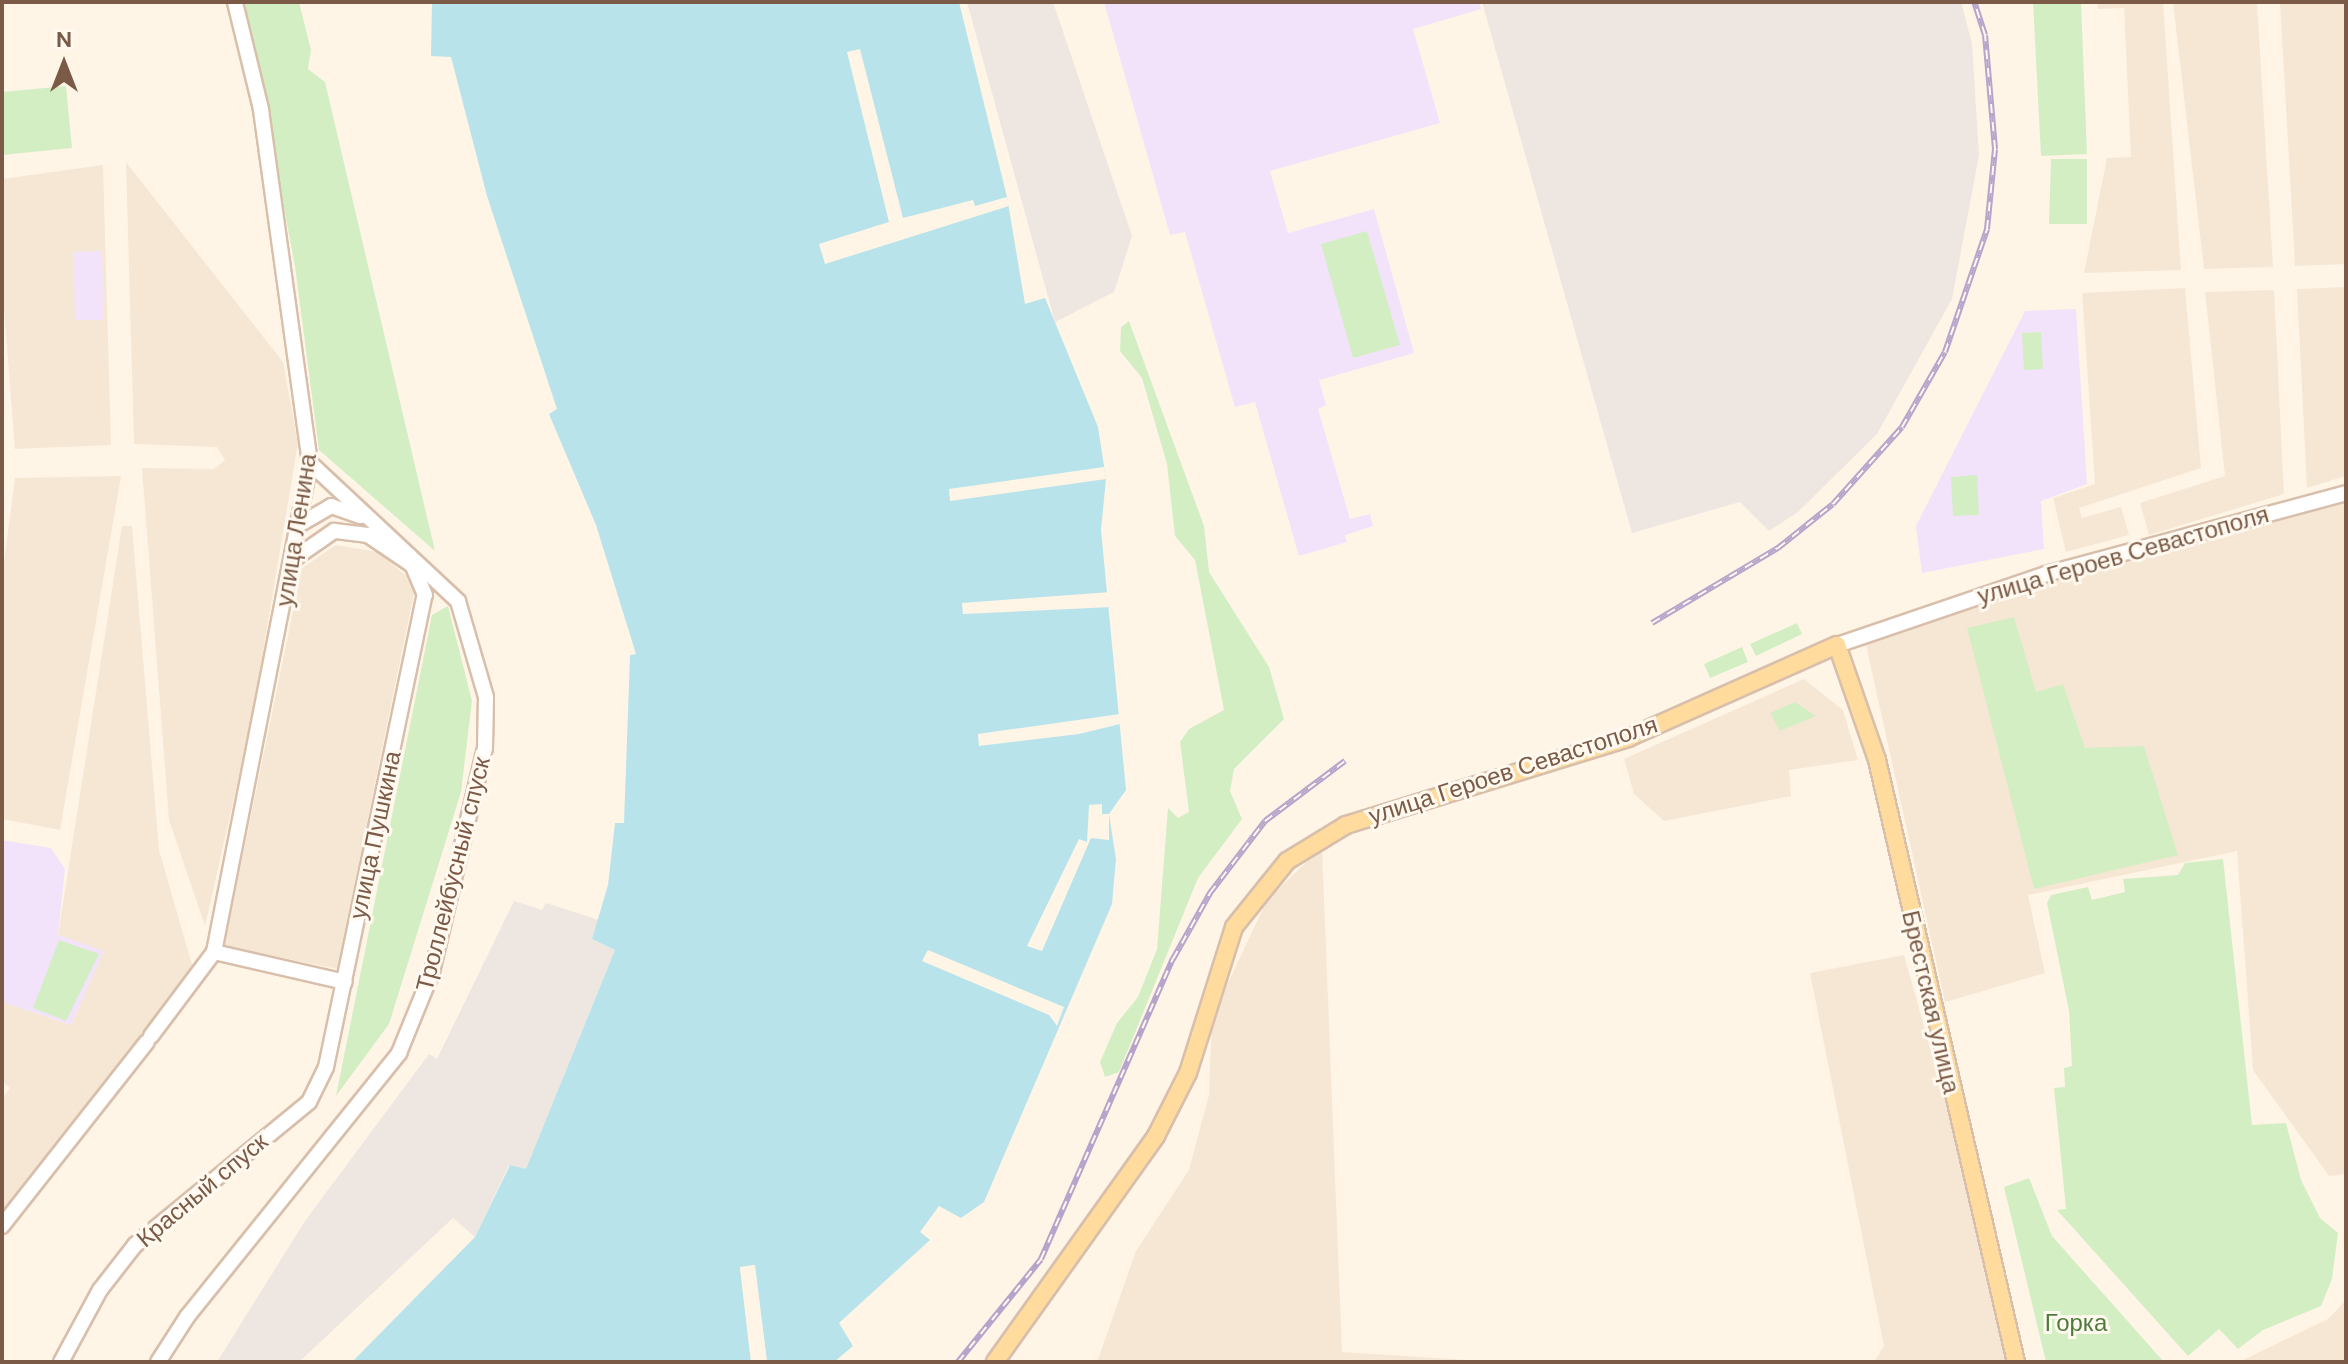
<!DOCTYPE html>
<html>
<head>
<meta charset="utf-8">
<style>
	body { margin:0 }
	#map { position:relative; width:2348px; height:1364px; overflow:hidden; background:#fef5e7; font-family:"DM Sans",sans-serif }
	div>[style] { position:absolute }
	.residential>* { inset:0; background:#f6e7d5 }
	.industrial>* { inset:0; background:#eee7e1 }
	.education>* { inset:0; background:#f2e3fb }
	.green>* { inset:0; background:#d4eec4 }
	.water>* { inset:0; background:#b9e3ea }
	.pier>* { inset:0; background:#fef5e7 }
	.roads { filter:drop-shadow(2px 0 #d8bfab) drop-shadow(-2px 0 #d8bfab) drop-shadow(0 2px #d8bfab) drop-shadow(0 -2px #d8bfab) }
	.secondary>* { height:14px; margin:-7px; padding:0 7px; transform-origin:7px; border-radius:7px; background:#fff }
	.primary>* { height:16px; margin:-8px; padding:0 8px; transform-origin:8px; border-radius:8px; background:#ffdb9d }
	.rail>* { height:6px; margin-top:-3px; transform-origin:0; background:repeating-linear-gradient(90deg,#fff9ef 0 9px,#b8a3ca 0 18px); box-sizing:border-box; border-block:2px solid #b8a3ca }
	span { translate:-50% -50%; white-space:nowrap; text-align:center; line-height:1.15; -webkit-text-stroke:6px #fff9ef; paint-order:stroke }
	.street-label { font-size:24px; color:#7b5b48 }
	.park-label { font-size:24px; color:#4e7b3c }
	.frame { position:absolute; inset:0; border:4px solid #7b5b48; pointer-events:none }
	.north { position:absolute; left:24px; top:24px; width:80px; height:80px; -webkit-text-stroke:6px #fff9ef; paint-order:stroke; rotate:0deg; font-size:22px; font-weight:700; line-height:32px; text-align:center; color:#7b5b48 }
	.north::after { content:''; display:block; margin:auto; width:28px; height:36px; background:#7b5b48; clip-path:polygon(50% 0,100% 100%,50% 72%,0 100%) }
</style>
</head>
<body>
<div id="map">
	<div class="residential">
		<div style="clip-path:polygon(2097px 2px,2163px 2px,2181px 270px,2084px 273px,2107px 158px,2131px 157px,2124px 8px,2098px 9px)"></div>
		<div style="clip-path:polygon(2173px 2px,2257px 2px,2273px 267px,2204px 269px)"></div>
		<div style="clip-path:polygon(2280px 2px,2346px 2px,2346px 264px,2295px 266px)"></div>
		<div style="clip-path:polygon(126px 162px,283px 362px,298px 443px,251px 723px,205px 926px,169px 820px,142px 468px,214px 469px,225px 460px,217px 447px,134px 444px)"></div>
		<div style="clip-path:polygon(103px 165px,111px 445px,15px 449px,2px 284px,2px 179px)"></div>
		<div style="clip-path:polygon(2346px 287px,2346px 476px,2307px 488px,2297px 289px)"></div>
		<div style="clip-path:polygon(2185px 288px,2201px 468px,2079px 508px,2082px 518px,2121px 507px,2129px 535px,2066px 552px,2053px 498px,2095px 484px,2082px 293px)"></div>
		<div style="clip-path:polygon(2274px 290px,2284px 494px,2149px 535px,2140px 503px,2225px 476px,2205px 292px)"></div>
		<div style="clip-path:polygon(121px 476px,60px 830px,2px 819px,2px 577px,15px 478px)"></div>
		<div style="clip-path:polygon(2346px 495px,2346px 1174px,2329px 1176px,2253px 1070px,2237px 851px,2028px 895px,2045px 973px,1945px 1002px,1866px 645px,1955px 602px)"></div>
		<div style="clip-path:polygon(122px 526px,132px 526px,159px 850px,193px 968px,2px 1211px,2px 1099px,10px 1088px,2px 1081px,2px 1002px,71px 1025px,103px 952px,58px 935px)"></div>
		<div style="clip-path:polygon(336px 545px,378px 552px,406px 576px,414px 593px,337px 969px,224px 946px,302px 568px)"></div>
		<div style="clip-path:polygon(1804px 679px,1843px 710px,1858px 760px,1789px 770px,1791px 796px,1664px 821px,1634px 794px,1624px 759px)"></div>
		<div style="clip-path:polygon(1322px 847px,1342px 1352px,1498px 1362px,1097px 1362px,1136px 1251px,1189px 1170px,1209px 1095px,1212px 1017px,1267px 900px)"></div>
		<div style="clip-path:polygon(1904px 955px,1963px 1165px,2008px 1362px,1874px 1362px,1884px 1346px,1810px 973px)"></div>
		<div style="clip-path:polygon(2346px 1300px,2346px 1362px,2239px 1362px,2328px 1319px)"></div>
	</div>
	<div class="industrial">
		<div style="clip-path:polygon(967px 2px,1053px 2px,1132px 236px,1114px 292px,1055px 322px)"></div>
		<div style="clip-path:polygon(1482px 2px,1961px 2px,1972px 44px,1979px 155px,1952px 299px,1877px 434px,1798px 512px,1769px 531px,1740px 502px,1632px 533px)"></div>
		<div style="clip-path:polygon(514px 901px,542px 910px,546px 903px,599px 920px,592px 939px,615px 950px,526px 1170px,509px 1165px,475px 1237px,453px 1218px,299px 1362px,217px 1362px,305px 1221px,429px 1054px,437px 1059px)"></div>
	</div>
	<div class="education">
		<div style="clip-path:polygon(1104px 2px,1479px 2px,1481px 9px,1413px 29px,1440px 123px,1270px 171px,1288px 233px,1374px 209px,1414px 353px,1319px 380px,1326px 405px,1318px 409px,1350px 519px,1370px 514px,1373px 526px,1345px 535px,1347px 542px,1299px 556px,1255px 402px,1235px 407px,1185px 232px,1170px 235px)"></div>
		<div style="clip-path:polygon(102px 251px,104px 320px,75px 320px,73px 252px)"></div>
		<div style="clip-path:polygon(2076px 309px,2087px 484px,2041px 501px,2044px 549px,1922px 573px,1916px 526px,2025px 311px)"></div>
		<div style="clip-path:polygon(2px 840px,51px 848px,65px 869px,58px 935px,104px 951px,71px 1025px,2px 1002px)"></div>
	</div>
	<div class="green">
		<div style="clip-path:polygon(245px 2px,299px 2px,311px 50px,308px 69px,325px 82px,435px 551px,319px 450px,295px 266px)"></div>
		<div style="clip-path:polygon(2033px 2px,2081px 2px,2087px 154px,2041px 156px)"></div>
		<div style="clip-path:polygon(66px 86px,72px 148px,2px 155px,2px 92px)"></div>
		<div style="clip-path:polygon(2051px 159px,2087px 159px,2087px 224px,2049px 224px)"></div>
		<div style="clip-path:polygon(1367px 231px,1400px 345px,1353px 358px,1321px 244px)"></div>
		<div style="clip-path:polygon(1129px 321px,1204px 526px,1209px 572px,1269px 667px,1284px 719px,1234px 769px,1230px 791px,1242px 819px,1198px 878px,1119px 1072px,1105px 1077px,1100px 1062px,1117px 1023px,1138px 997px,1157px 949px,1168px 808px,1178px 818px,1189px 812px,1180px 742px,1189px 729px,1224px 710px,1195px 560px,1175px 536px,1167px 464px,1142px 378px,1120px 351px,1121px 327px)"></div>
		<div style="clip-path:polygon(2041px 332px,2043px 369px,2024px 370px,2022px 333px)"></div>
		<div style="clip-path:polygon(1977px 475px,1979px 515px,1953px 516px,1951px 477px)"></div>
		<div style="clip-path:polygon(448px 606px,472px 701px,461px 792px,389px 1024px,336px 1096px,432px 615px)"></div>
		<div style="clip-path:polygon(2014px 617px,2036px 692px,2063px 684px,2085px 748px,2144px 746px,2178px 855px,2034px 889px,1967px 628px)"></div>
		<div style="clip-path:polygon(1797px 623px,1802px 634px,1756px 656px,1750px 644px)"></div>
		<div style="clip-path:polygon(1742px 647px,1748px 662px,1710px 678px,1704px 664px)"></div>
		<div style="clip-path:polygon(1795px 702px,1816px 716px,1780px 731px,1770px 713px)"></div>
		<div style="clip-path:polygon(2223px 859px,2252px 1125px,2286px 1123px,2301px 1180px,2320px 1218px,2338px 1233px,2332px 1279px,2321px 1306px,2263px 1330px,2238px 1349px,2219px 1329px,2188px 1356px,2057px 1210px,2066px 1209px,2054px 1088px,2065px 1087px,2064px 1068px,2072px 1066px,2069px 1011px,2047px 903px,2051px 895px,2088px 887px,2092px 900px,2125px 892px,2123px 879px,2178px 875px,2185px 863px)"></div>
		<div style="clip-path:polygon(59px 940px,99px 954px,66px 1021px,33px 1008px)"></div>
		<div style="clip-path:polygon(2029px 1178px,2052px 1236px,2164px 1362px,2046px 1362px,2004px 1187px)"></div>
	</div>
	<div class="water">
		<div style="clip-path:polygon(432px 2px,959px 2px,1007px 197px,1025px 304px,1045px 298px,1098px 427px,1106px 479px,1101px 530px,1126px 790px,1109px 814px,1116px 859px,1112px 904px,984px 1202px,961px 1218px,939px 1206px,920px 1232px,930px 1240px,839px 1323px,853px 1346px,834px 1362px,767px 1362px,754px 1265px,740px 1268px,751px 1362px,352px 1362px,475px 1237px,510px 1165px,526px 1169px,615px 950px,592px 939px,608px 885px,615px 823px,624px 823px,630px 655px,636px 654px,596px 525px,549px 414px,557px 409px,487px 196px,451px 57px,431px 56px)"></div>
	</div>
	<div class="pier">
		<div style="clip-path:polygon(860px 49px,903px 218px,973px 200px,975px 206px,1007px 197px,1009px 206px,825px 264px,819px 244px,889px 222px,847px 52px)"></div>
		<div style="clip-path:polygon(1104px 467px,1106px 479px,950px 501px,949px 489px)"></div>
		<div style="clip-path:polygon(1111px 592px,1112px 607px,963px 614px,962px 603px)"></div>
		<div style="clip-path:polygon(1120px 714px,1120px 724px,1079px 734px,979px 746px,978px 734px)"></div>
		<div style="clip-path:polygon(1102px 804px,1102px 814px,1109px 814px,1109px 840px,1091px 838px,1042px 951px,1027px 946px,1079px 839px,1087px 842px,1089px 805px)"></div>
		<div style="clip-path:polygon(928px 950px,1064px 1007px,1057px 1026px,1049px 1015px,922px 961px)"></div>
		<div style="clip-path:polygon(755px 1265px,767px 1362px,751px 1269px,744px 1270px,751px 1362px,740px 1267px)"></div>
	</div>
	<div class="roads">
		<div class="secondary">
			<div style="left:302px;top:523px;width:34px;rotate:-30deg"></div>
			<div style="left:331px;top:506px;width:31px;rotate:19deg"></div>
			<div style="left:1837px;top:645px;width:221px;rotate:-18.8deg"></div>
			<div style="left:2046px;top:574px;width:311px;rotate:-15.1deg"></div>
			<div style="left:214px;top:952px;width:134px;rotate:12.9deg"></div>
			<div style="left:151px;top:1036px;width:105px;rotate:-53.1deg"></div>
			<div style="left:214px;top:952px;width:498px;rotate:-78.9deg"></div>
			<div style="left:310px;top:463px;width:357px;rotate:-97.9deg"></div>
			<div style="left:261px;top:109px;width:110px;rotate:-103.7deg"></div>
			<div style="left:2px;top:1226px;width:234px;rotate:-51.8deg"></div>
			<div style="left:61px;top:1362px;width:82px;rotate:-61.6deg"></div>
			<div style="left:100px;top:1290px;width:57px;rotate:-52.1deg"></div>
			<div style="left:135px;top:1245px;width:225px;rotate:-39.4deg"></div>
			<div style="left:309px;top:1102px;width:39px;rotate:-64deg"></div>
			<div style="left:326px;top:1067px;width:482px;rotate:-78.2deg"></div>
			<div style="left:425px;top:595px;width:33px;rotate:-113deg"></div>
			<div style="left:412px;top:565px;width:53px;rotate:-145.7deg"></div>
			<div style="left:368px;top:535px;width:34px;rotate:-173deg"></div>
			<div style="left:334px;top:531px;width:47px;rotate:145.3deg"></div>
			<div style="left:158px;top:1362px;width:54px;rotate:-57.2deg"></div>
			<div style="left:187px;top:1317px;width:339px;rotate:-51.2deg"></div>
			<div style="left:399px;top:1053px;width:87px;rotate:-67.8deg"></div>
			<div style="left:432px;top:972px;width:230px;rotate:-76.7deg"></div>
			<div style="left:485px;top:748px;width:51px;rotate:-88.9deg"></div>
			<div style="left:486px;top:697px;width:100px;rotate:-106.3deg"></div>
			<div style="left:458px;top:601px;width:202px;rotate:-137deg"></div>
		</div>
		<div class="primary">
			<div style="left:995px;top:1362px;width:277px;rotate:-54.5deg"></div>
			<div style="left:1156px;top:1136px;width:71px;rotate:-63.1deg"></div>
			<div style="left:1188px;top:1073px;width:153px;rotate:-72.5deg"></div>
			<div style="left:1234px;top:927px;width:85px;rotate:-51.2deg"></div>
			<div style="left:1287px;top:861px;width:69px;rotate:-31.4deg"></div>
			<div style="left:1346px;top:825px;width:295px;rotate:-17.1deg"></div>
			<div style="left:1628px;top:738px;width:229px;rotate:-24deg"></div>
			<div style="left:1837px;top:645px;width:122px;rotate:70.8deg"></div>
			<div style="left:1877px;top:760px;width:618px;rotate:77deg"></div>
		</div>
	</div>
	<div class="rail">
		<div style="left:1652px;top:623px;width:147px;rotate:-30.8deg"></div>
		<div style="left:1778px;top:548px;width:70px;rotate:-38.7deg"></div>
		<div style="left:1833px;top:504px;width:103px;rotate:-48.1deg"></div>
		<div style="left:1902px;top:427px;width:86px;rotate:-60.2deg"></div>
		<div style="left:1945px;top:352px;width:130px;rotate:-71.1deg"></div>
		<div style="left:1987px;top:229px;width:80px;rotate:-84.3deg"></div>
		<div style="left:1995px;top:149px;width:114px;rotate:-95deg"></div>
		<div style="left:1985px;top:35px;width:35px;rotate:-108deg"></div>
		<div style="left:958px;top:1362px;width:132px;rotate:-51.1deg"></div>
		<div style="left:1041px;top:1259px;width:328px;rotate:-66.3deg"></div>
		<div style="left:1173px;top:959px;width:76px;rotate:-60.7deg"></div>
		<div style="left:1210px;top:893px;width:91px;rotate:-52.6deg"></div>
		<div style="left:1265px;top:821px;width:100px;rotate:-36.9deg"></div>
	</div>
	<div class="street-label">
		<span style="left:296px;top:530px;rotate:-81deg">улица Ленина</span>
		<span style="left:2123px;top:555px;rotate:-16deg">улица Героев Севастополя</span>
		<span style="left:1513px;top:770px;rotate:-18deg">улица Героев Севастополя</span>
		<span style="left:375px;top:835px;rotate:-78deg">улица Пушкина</span>
		<span style="left:453px;top:874px;rotate:-76deg">Троллейбусный спуск</span>
		<span style="left:1931px;top:1002px;rotate:77deg">Брестская улица</span>
		<span style="left:202px;top:1190px;rotate:-40deg">Красный спуск</span>
	</div>
	<div class="park-label">
		<span style="left:2076px;top:1323px">Горка</span>
	</div>
	<div class="frame"></div>
	<div class="north">N</div>
</div>
</body>
</html>
